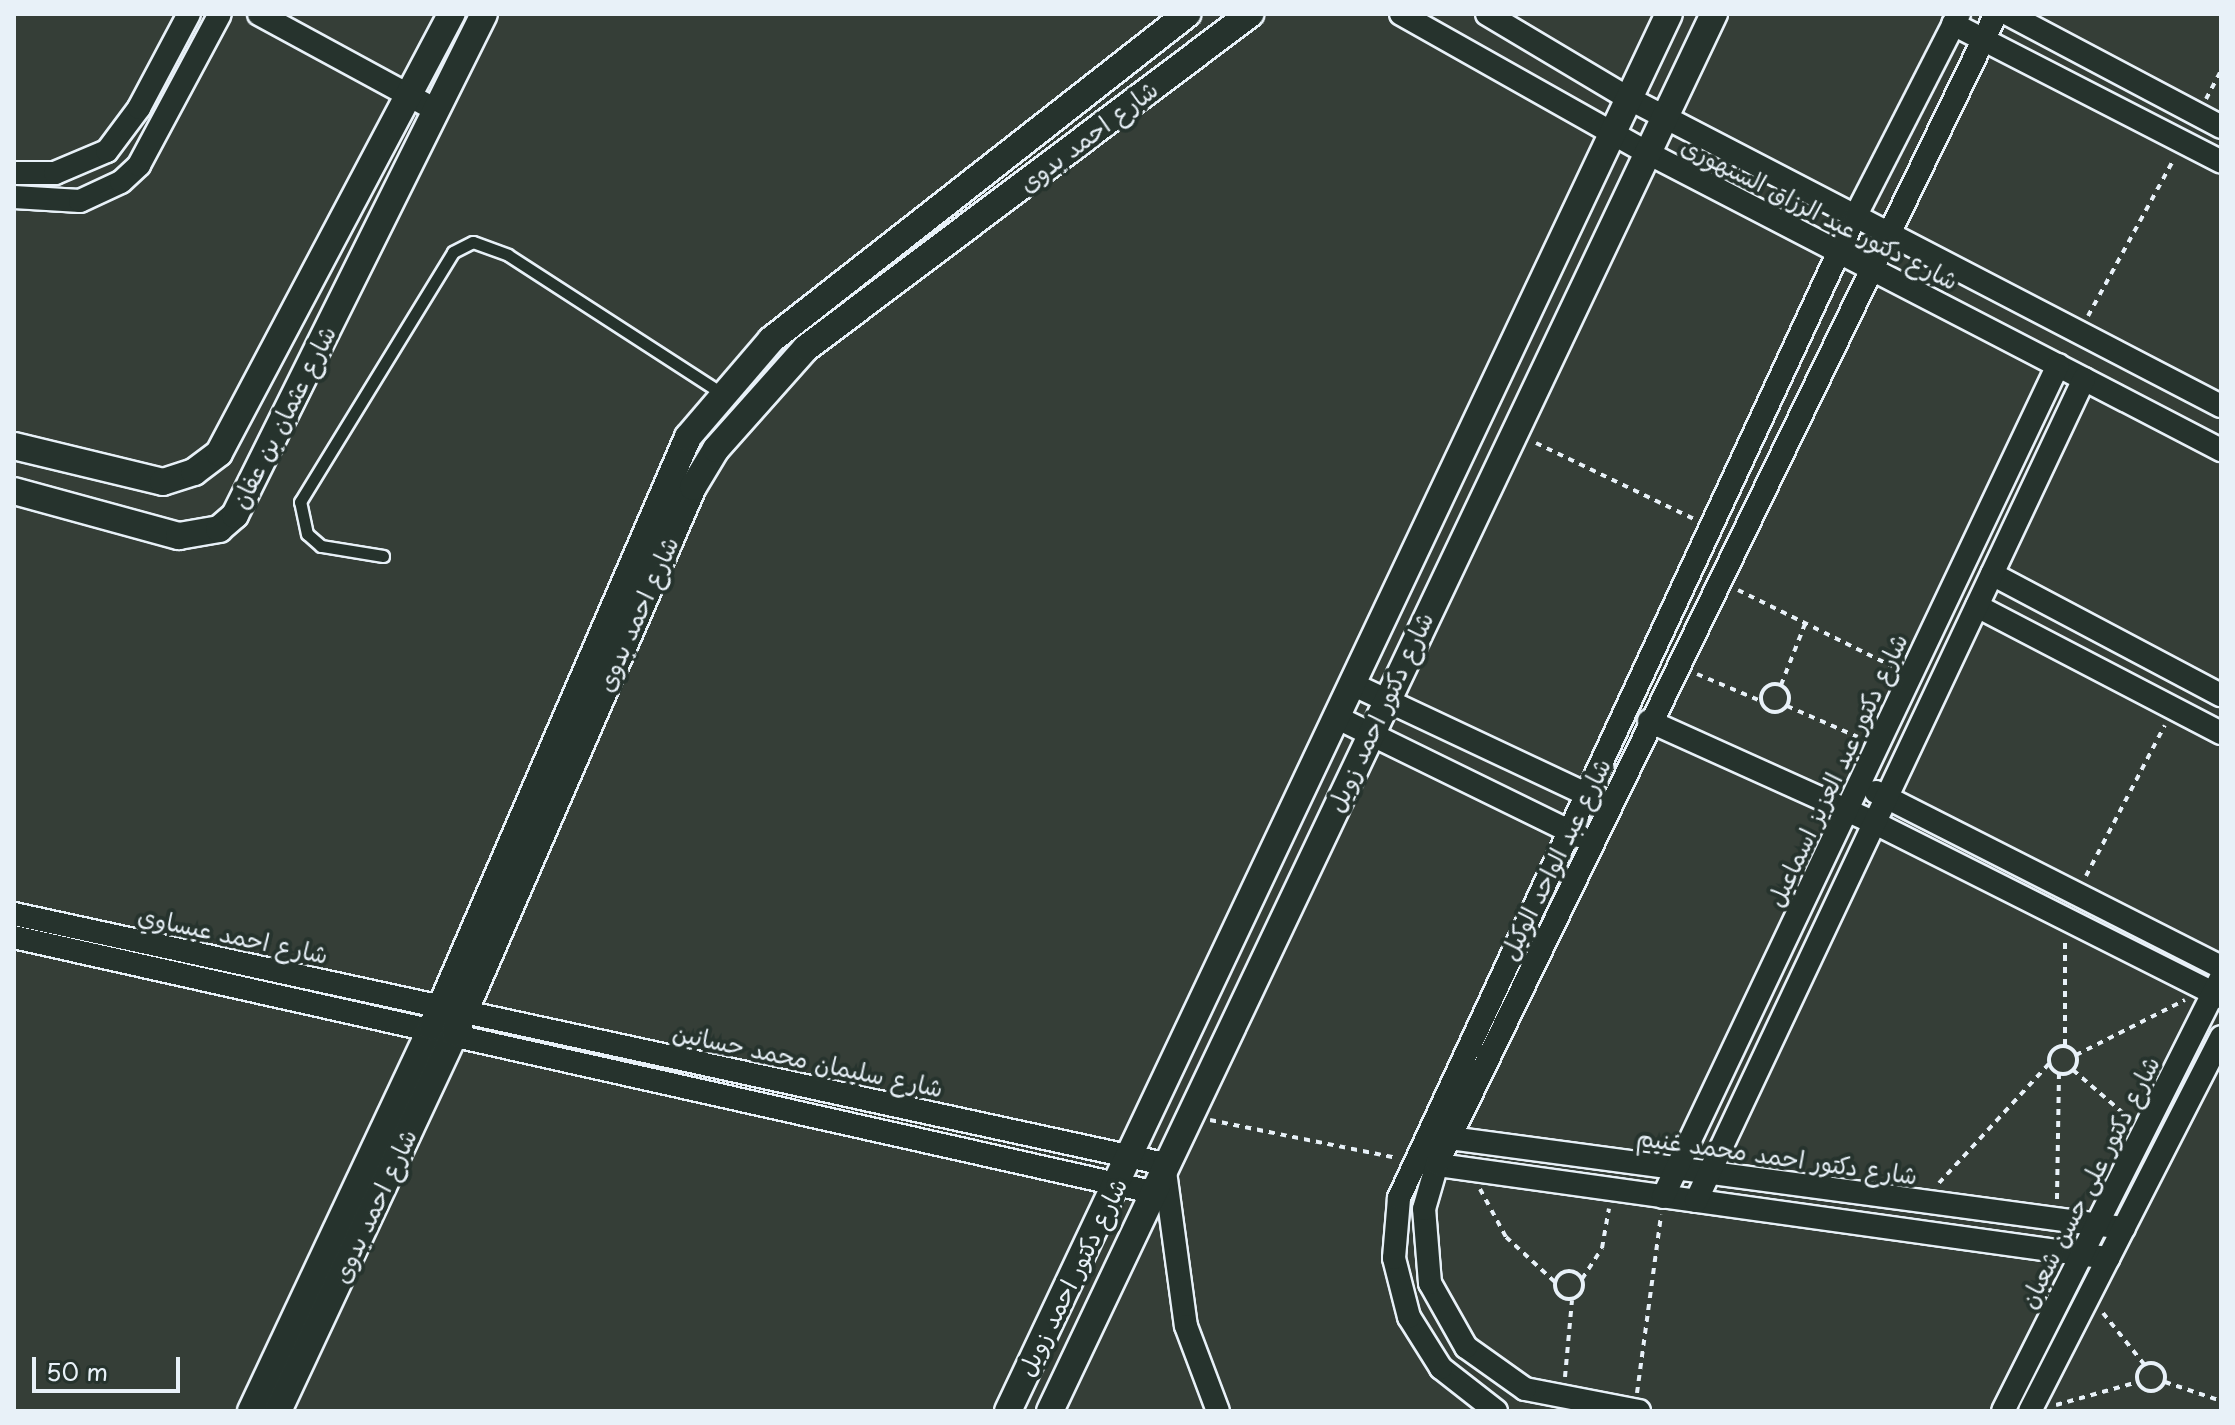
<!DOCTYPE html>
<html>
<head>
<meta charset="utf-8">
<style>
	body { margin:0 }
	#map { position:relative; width:2235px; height:1425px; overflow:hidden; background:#353e37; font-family:"Playpen Sans","Playpen Sans Arabic",sans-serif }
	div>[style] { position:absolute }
	.path>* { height:4px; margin-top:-2px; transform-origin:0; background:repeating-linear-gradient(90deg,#e8f1f8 0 6px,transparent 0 12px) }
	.path>.ring { margin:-2px; padding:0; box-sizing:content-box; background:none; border:4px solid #e8f1f8; border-radius:50% }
	.roads { filter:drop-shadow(2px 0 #e8f1f8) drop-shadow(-2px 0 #e8f1f8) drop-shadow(0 2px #e8f1f8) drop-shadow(0 -2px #e8f1f8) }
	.service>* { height:11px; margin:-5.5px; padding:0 5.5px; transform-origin:5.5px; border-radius:5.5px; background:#26332d }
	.minor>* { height:22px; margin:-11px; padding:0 11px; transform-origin:11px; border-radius:11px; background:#26332d }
	.tertiary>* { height:26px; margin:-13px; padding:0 13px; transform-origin:13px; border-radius:13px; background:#26332d }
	span { translate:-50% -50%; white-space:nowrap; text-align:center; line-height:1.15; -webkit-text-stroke:8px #26332d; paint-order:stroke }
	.street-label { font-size:24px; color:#e8f1f8 }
	.frame { position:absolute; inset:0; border:16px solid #e8f1f8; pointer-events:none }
	.scale { position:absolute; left:32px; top:1357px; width:148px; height:36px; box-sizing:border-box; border:4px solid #e8f1f8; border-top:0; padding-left:10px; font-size:24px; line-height:28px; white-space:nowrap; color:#e8f1f8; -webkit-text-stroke:6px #26332d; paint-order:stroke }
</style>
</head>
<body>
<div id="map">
	<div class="path">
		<div style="left:2206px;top:99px;width:32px;rotate:-62deg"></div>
		<div style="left:2088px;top:316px;width:179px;rotate:-61.3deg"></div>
		<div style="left:1536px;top:443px;width:175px;rotate:25.7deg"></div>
		<div style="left:1738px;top:590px;width:172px;rotate:26.3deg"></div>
		<div style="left:1697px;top:674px;width:69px;rotate:22.9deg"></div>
		<div class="ring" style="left:1761px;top:684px;width:24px;height:24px"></div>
		<div style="left:1781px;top:685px;width:66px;rotate:-68.5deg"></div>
		<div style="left:1787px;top:706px;width:77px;rotate:23.6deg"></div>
		<div style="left:2086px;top:876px;width:170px;rotate:-62.4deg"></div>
		<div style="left:2065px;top:1045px;width:105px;rotate:-90deg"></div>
		<div class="ring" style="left:2049px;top:1046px;width:24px;height:24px"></div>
		<div style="left:2076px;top:1055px;width:122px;rotate:-26.8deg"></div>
		<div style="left:2073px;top:1070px;width:74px;rotate:40.6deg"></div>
		<div style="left:1210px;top:1120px;width:191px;rotate:11.5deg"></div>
		<div style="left:1939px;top:1183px;width:162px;rotate:-47.3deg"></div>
		<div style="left:1480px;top:1189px;width:55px;rotate:61.6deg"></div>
		<div style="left:1506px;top:1237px;width:67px;rotate:42.6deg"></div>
		<div style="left:2057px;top:1199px;width:125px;rotate:-89.1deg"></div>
		<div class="ring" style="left:1555px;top:1271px;width:24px;height:24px"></div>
		<div style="left:1582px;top:1279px;width:37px;rotate:-57deg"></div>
		<div style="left:1602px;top:1248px;width:40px;rotate:-80deg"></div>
		<div style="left:2103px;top:1313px;width:65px;rotate:51.2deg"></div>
		<div class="ring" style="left:2137px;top:1363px;width:24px;height:24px"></div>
		<div style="left:1565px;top:1377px;width:77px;rotate:-84.8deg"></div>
		<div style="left:2165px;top:1382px;width:59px;rotate:18.7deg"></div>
		<div style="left:1637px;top:1393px;width:180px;rotate:-82.3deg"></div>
		<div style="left:2056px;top:1405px;width:85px;rotate:-15.7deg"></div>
	</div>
	<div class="roads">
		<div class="service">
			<div style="left:383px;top:556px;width:63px;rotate:-170.8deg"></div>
			<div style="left:321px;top:546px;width:18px;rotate:-139deg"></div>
			<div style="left:307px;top:534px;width:33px;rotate:-102deg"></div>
			<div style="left:300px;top:502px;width:293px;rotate:-58.5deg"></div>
			<div style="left:453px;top:252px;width:22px;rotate:-27deg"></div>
			<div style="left:473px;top:242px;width:37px;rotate:20deg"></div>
			<div style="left:508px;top:255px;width:252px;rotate:32.9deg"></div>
		</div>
		<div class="minor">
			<div style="left:259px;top:14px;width:201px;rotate:28.5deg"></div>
			<div style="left:1401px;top:14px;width:281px;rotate:29.4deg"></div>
			<div style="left:1646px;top:152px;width:648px;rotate:27.4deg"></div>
			<div style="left:1487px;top:14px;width:164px;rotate:30.8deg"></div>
			<div style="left:1628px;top:98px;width:668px;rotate:27.45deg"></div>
			<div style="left:2008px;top:14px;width:241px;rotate:27.9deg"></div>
			<div style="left:1953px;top:24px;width:301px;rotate:27.2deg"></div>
			<div style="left:14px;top:173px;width:41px"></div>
			<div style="left:55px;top:173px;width:56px;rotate:-22.9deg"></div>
			<div style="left:107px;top:151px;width:54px;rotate:-53.3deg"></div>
			<div style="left:139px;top:108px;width:106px;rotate:-62deg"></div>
			<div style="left:14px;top:197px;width:66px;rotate:3.5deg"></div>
			<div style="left:80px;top:201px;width:45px;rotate:-24.9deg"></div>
			<div style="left:121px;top:182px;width:25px;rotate:-43deg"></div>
			<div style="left:139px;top:165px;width:171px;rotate:-61.8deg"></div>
			<div style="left:1992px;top:574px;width:259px;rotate:27.9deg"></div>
			<div style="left:1977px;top:606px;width:275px;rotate:27.5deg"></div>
			<div style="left:1352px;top:684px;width:272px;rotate:25.2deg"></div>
			<div style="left:1336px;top:717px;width:271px;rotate:26.1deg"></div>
			<div style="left:1649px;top:721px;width:248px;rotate:24.3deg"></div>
			<div style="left:1875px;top:823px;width:387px;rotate:26.7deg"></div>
			<div style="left:1876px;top:792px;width:387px;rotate:26.9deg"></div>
			<div style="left:14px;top:914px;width:1177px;rotate:12.26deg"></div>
			<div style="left:1164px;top:1164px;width:163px;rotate:82.3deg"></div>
			<div style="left:1186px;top:1326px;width:91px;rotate:69.4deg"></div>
			<div style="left:14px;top:937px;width:1166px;rotate:12.63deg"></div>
			<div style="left:1435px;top:1136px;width:695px;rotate:7.61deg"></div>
			<div style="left:1424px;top:1163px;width:691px;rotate:7.91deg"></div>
			<div style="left:1663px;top:1197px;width:921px;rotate:-64.6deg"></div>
			<div style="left:1696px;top:1201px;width:909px;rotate:-64.73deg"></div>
			<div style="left:1496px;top:1411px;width:70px;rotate:-142deg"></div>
			<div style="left:1441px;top:1368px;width:60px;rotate:-122.1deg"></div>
			<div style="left:1409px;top:1317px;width:61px;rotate:-104.3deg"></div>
			<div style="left:1394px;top:1258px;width:60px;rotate:-85.2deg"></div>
			<div style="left:1399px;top:1198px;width:1084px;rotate:-65.07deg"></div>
			<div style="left:1856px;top:215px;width:226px;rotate:-62.9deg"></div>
			<div style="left:1639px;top:1411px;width:116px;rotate:-169.1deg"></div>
			<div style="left:1525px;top:1389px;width:72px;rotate:-144.6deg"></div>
			<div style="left:1466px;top:1347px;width:73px;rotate:-119.4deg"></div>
			<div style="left:1430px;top:1283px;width:74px;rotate:-94.6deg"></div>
			<div style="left:1424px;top:1209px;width:47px;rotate:-73.9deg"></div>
			<div style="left:1437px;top:1164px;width:1279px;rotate:-64.08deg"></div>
			<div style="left:2003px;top:1411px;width:486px;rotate:-63.3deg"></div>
			<div style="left:2030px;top:1411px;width:420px;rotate:-62.9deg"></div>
		</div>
		<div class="tertiary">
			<div style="left:14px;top:446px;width:153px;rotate:13.6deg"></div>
			<div style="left:163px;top:482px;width:33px;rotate:-18deg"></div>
			<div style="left:194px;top:472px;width:31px;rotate:-37deg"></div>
			<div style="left:219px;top:453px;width:497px;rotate:-62.1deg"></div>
			<div style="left:14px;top:491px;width:171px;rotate:15.3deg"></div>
			<div style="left:179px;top:536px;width:41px;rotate:-9.9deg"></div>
			<div style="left:219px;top:529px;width:21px;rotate:-41deg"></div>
			<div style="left:235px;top:515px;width:559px;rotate:-63.57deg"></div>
			<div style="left:251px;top:1411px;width:425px;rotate:-64.8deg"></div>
			<div style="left:432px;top:1027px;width:643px;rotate:-66.54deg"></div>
			<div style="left:688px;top:437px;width:128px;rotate:-49.4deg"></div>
			<div style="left:771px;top:340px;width:529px;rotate:-38.08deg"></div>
			<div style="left:278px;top:1411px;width:417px;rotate:-64.9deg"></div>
			<div style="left:455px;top:1033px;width:596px;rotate:-66.45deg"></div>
			<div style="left:693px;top:487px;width:44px;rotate:-58.8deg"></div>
			<div style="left:716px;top:449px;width:135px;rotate:-48.3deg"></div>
			<div style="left:806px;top:348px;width:556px;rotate:-36.95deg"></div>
			<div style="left:1008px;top:1411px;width:1545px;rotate:-64.68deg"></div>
			<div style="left:1050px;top:1411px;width:1547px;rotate:-64.58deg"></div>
		</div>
	</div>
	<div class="street-label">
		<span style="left:1088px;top:136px;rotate:-37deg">شارع احمد بدوى</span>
		<span style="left:1820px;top:213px;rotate:27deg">شارع دكتور عبد الرزاق السنهورى</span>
		<span style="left:283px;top:417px;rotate:-63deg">شارع عثمان بن عفان</span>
		<span style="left:637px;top:614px;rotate:-66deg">شارع احمد بدوى</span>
		<span style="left:1380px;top:712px;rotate:-65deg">شارع دكتور احمد زويل</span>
		<span style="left:1837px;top:770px;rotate:-65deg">شارع دكتور عبد العزيز اسماعيل</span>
		<span style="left:1555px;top:859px;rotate:-64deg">شارع عبد الواحد الوكيل</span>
		<span style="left:233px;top:935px;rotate:12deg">شارع احمد عيساوي</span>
		<span style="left:808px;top:1060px;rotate:12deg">شارع سليمان محمد حسانين</span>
		<span style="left:1777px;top:1156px;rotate:8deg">شارع دكتور احمد محمد غنيم</span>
		<span style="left:2089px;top:1182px;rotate:-63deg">شارع دكتور على حسن شعبان</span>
		<span style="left:374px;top:1206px;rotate:-65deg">شارع احمد بدوى</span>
		<span style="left:1072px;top:1277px;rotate:-64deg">شارع دكتور احمد زويل</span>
	</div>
	<div class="frame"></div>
	<div class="scale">50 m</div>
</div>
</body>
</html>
